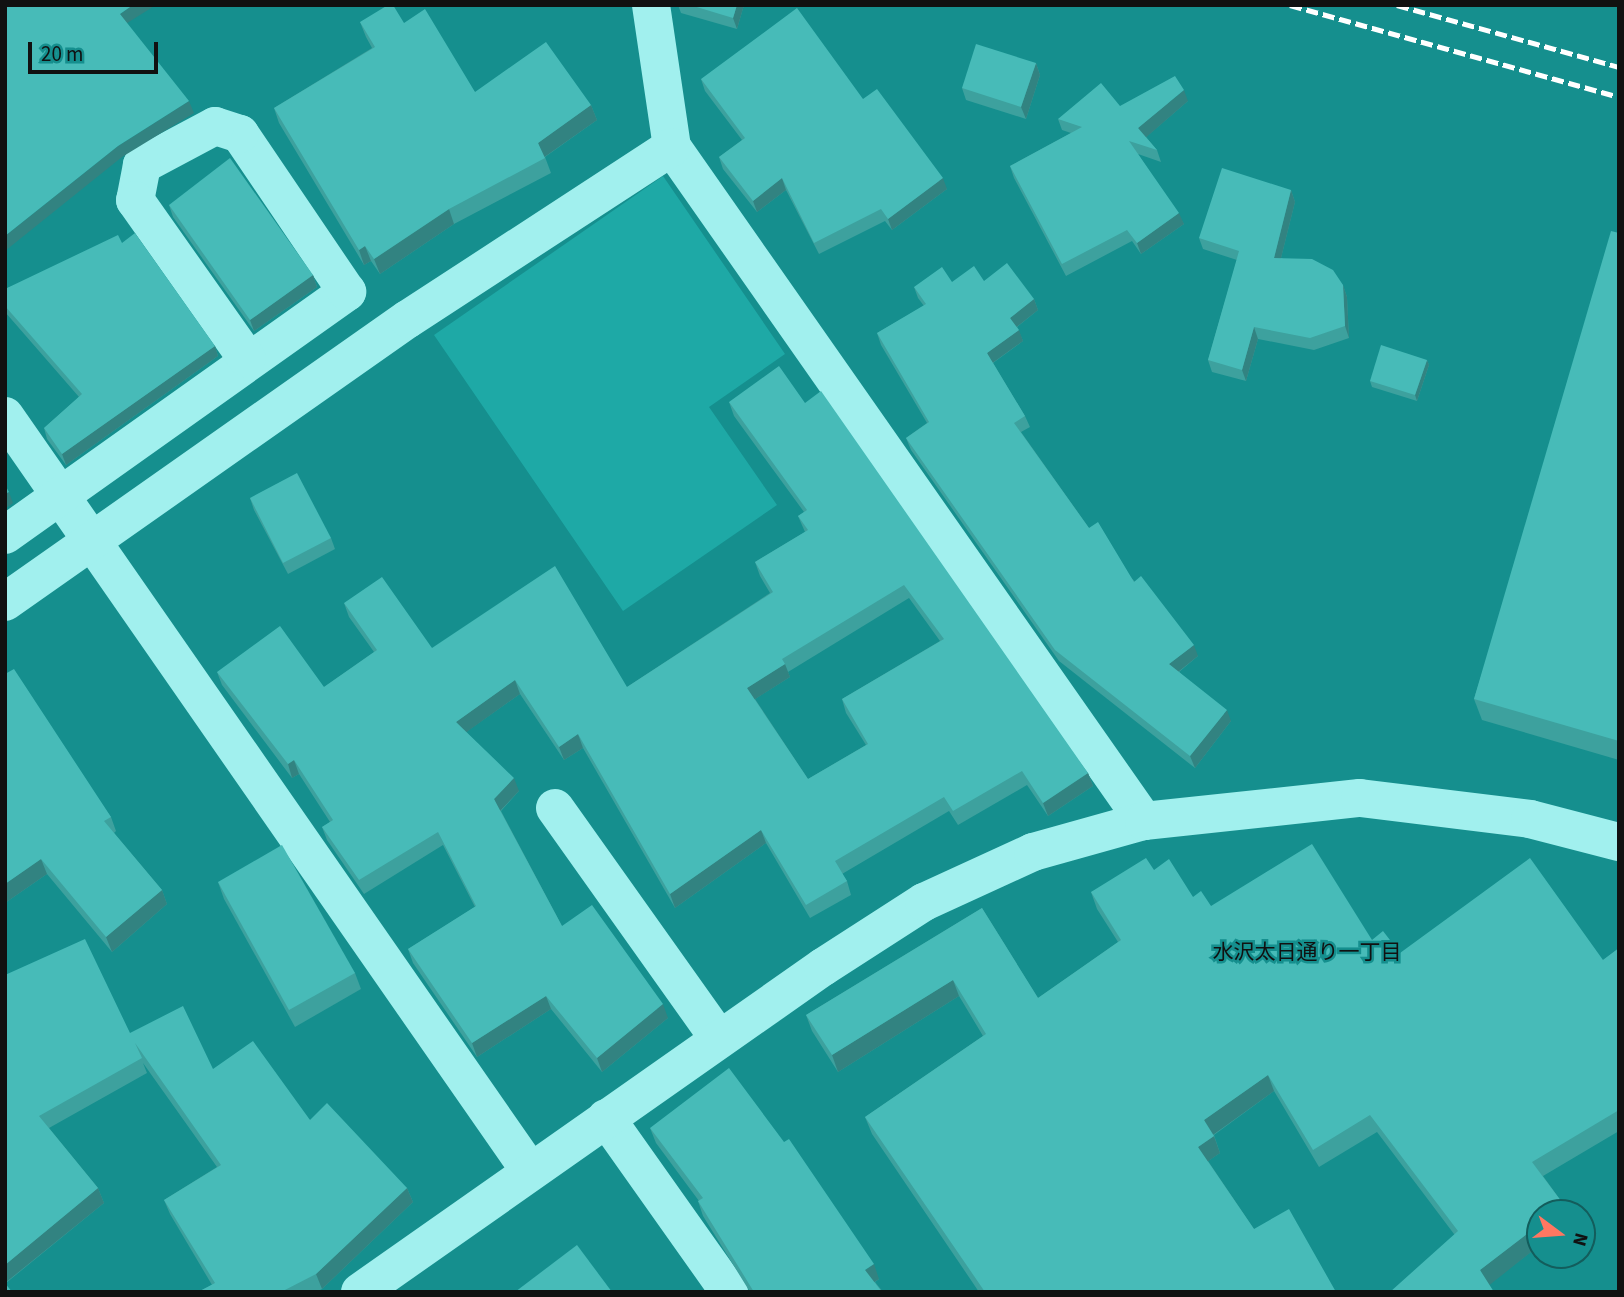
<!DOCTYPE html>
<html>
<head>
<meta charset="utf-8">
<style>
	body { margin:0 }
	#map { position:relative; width:1624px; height:1297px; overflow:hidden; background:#158f8e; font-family:"Source Sans 3","Noto Sans JP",sans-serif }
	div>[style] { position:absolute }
	.green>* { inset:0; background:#1ea9a6 }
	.minor>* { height:38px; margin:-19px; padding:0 19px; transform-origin:19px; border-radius:19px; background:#a1f0ee }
	.rail>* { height:5px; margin-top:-2.5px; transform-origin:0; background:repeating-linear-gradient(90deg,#fff 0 12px,transparent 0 17px) }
	.wall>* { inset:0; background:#3da19e }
	.shaded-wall>* { inset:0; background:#328381 }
	.building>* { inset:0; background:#47bbb8 }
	span { translate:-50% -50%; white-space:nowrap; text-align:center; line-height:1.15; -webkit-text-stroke:5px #158f8e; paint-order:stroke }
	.neighbourhood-label { font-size:21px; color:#111 }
	.frame { position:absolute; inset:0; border:7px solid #111; pointer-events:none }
	.north { position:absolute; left:1526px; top:1199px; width:70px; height:70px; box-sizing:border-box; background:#158f8e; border:2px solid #135d5c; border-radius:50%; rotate:106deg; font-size:19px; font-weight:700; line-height:28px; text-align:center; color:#111 }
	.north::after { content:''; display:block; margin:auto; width:24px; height:32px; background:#ff7761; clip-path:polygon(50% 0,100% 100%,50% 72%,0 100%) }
	.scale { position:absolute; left:28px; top:42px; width:130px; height:32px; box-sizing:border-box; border:4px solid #111; border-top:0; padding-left:9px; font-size:21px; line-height:24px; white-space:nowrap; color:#111; -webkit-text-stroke:5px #158f8e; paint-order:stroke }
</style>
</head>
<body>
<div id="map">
	<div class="green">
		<div style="clip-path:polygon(663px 176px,785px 354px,709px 407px,777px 505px,623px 611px,434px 335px)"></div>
	</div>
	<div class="minor">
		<div style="left:651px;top:5px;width:144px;rotate:81.6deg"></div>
		<div style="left:672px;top:147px;width:823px;rotate:55deg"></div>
		<div style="left:5px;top:416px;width:920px;rotate:55.19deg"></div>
		<div style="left:5px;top:535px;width:420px;rotate:-35.4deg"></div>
		<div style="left:347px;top:292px;width:191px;rotate:-124.1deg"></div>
		<div style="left:240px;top:134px;width:26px;rotate:-162deg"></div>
		<div style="left:215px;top:126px;width:83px;rotate:151.9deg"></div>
		<div style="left:142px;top:165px;width:36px;rotate:101deg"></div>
		<div style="left:135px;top:200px;width:194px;rotate:54.8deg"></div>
		<div style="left:5px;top:602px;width:492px;rotate:-35.1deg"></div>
		<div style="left:408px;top:319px;width:315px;rotate:-33.1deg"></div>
		<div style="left:555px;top:808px;width:283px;rotate:54.6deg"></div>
		<div style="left:606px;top:1118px;width:213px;rotate:54.7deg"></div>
		<div style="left:360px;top:1292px;width:566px;rotate:-35.07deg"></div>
		<div style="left:823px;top:967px;width:120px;rotate:-32.8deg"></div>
		<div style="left:924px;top:902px;width:120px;rotate:-24.6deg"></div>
		<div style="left:1033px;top:852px;width:115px;rotate:-15.6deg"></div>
		<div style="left:1144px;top:821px;width:217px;rotate:-6.1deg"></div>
		<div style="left:1360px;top:798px;width:171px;rotate:7deg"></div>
		<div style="left:1530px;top:819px;width:92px;rotate:14.5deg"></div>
	</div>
	<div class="rail">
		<div style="left:1290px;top:5px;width:342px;rotate:15.6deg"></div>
		<div style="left:1397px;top:5px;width:230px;rotate:15.6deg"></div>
	</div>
	<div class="wall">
		<div style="clip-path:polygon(678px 5px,744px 5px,737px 29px,681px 13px)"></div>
		<div style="clip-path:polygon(360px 22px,404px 23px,475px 92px,591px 105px,597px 120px,545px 157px,551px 173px,454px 224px,380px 274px,371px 261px,364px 265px,279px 123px,274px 108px,372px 48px,366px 37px)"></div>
		<div style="clip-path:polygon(1036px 63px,1040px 75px,1026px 119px,966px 100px,962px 88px)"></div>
		<div style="clip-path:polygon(701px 79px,863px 99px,947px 189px,892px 230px,885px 221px,819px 254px,786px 190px,757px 212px,723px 169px,719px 157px,742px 140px,705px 91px)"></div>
		<div style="clip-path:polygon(1188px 101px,1146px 137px,1157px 150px,1161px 162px,1138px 154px,1184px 224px,1141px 254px,1132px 241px,1066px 276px,1014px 178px,1010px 166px,1071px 133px,1062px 130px,1058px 119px,1120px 106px)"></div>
		<div style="clip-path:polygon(1291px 190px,1295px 202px,1281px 258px,1343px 285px,1347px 297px,1349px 338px,1314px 350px,1258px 339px,1246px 381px,1212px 372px,1208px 360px,1237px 260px,1203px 249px,1199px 238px)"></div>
		<div style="clip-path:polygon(169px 205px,313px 275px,317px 287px,254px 331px,173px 217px)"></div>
		<div style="clip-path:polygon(1619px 233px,1619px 760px,1482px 720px,1474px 699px)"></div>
		<div style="clip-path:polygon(122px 243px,215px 346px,218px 356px,66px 465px,47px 439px,44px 428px,79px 397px,5px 312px,5px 289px)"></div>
		<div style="clip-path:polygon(984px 281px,1034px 299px,1038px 310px,1017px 327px,1023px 341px,993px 363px,1025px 416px,1030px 427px,1021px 432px,1089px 528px,1198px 656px,1179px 672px,1231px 721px,1195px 768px,1059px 661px,911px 450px,906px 438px,927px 423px,881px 345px,877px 333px,924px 306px,918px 298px,914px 287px,952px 282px)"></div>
		<div style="clip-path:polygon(1427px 360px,1429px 365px,1417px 401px,1372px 387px,1370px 381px)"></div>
		<div style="clip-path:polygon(evenodd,729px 402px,805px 403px,1088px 773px,1093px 786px,1048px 816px,1027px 785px,958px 825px,949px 811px,842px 874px,847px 881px,851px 895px,810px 918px,766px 843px,675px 908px,583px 748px,564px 760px,520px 694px,466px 732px,519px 791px,501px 811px,562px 926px,668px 1018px,602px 1072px,551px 1009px,477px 1057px,413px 963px,408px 949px,475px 907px,443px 845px,364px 894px,327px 840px,322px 827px,330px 822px,299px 774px,292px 778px,222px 685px,217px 672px,324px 687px,374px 652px,349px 617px,344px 603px,432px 648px,627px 687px,770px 593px,760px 576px,755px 562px,805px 532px,798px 516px,804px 512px,734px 416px,729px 402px,909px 598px,940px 641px,842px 699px,846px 713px,866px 745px,808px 779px,755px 699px,790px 677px,788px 672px,909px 598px)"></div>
		<div style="clip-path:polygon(250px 498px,331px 538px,335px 549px,288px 574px,254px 510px)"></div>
		<div style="clip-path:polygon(5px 674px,111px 817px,116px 831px,114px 833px,162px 890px,167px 904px,112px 952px,47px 874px,5px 903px)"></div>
		<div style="clip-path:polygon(1154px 870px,1193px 897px,1211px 906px,1372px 940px,1400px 953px,1603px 960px,1619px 948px,1619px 1131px,1543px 1176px,1564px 1205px,1567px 1213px,1540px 1213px,1540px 1245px,1489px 1284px,1454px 1234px,1377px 1132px,1319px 1167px,1274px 1091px,1214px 1135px,1220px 1153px,1208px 1161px,1254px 1229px,1336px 1292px,979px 1292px,872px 1134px,865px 1117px,983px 1036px,959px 996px,838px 1072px,812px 1031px,806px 1015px,982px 908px,1038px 998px,1118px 942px,1097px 909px,1091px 892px)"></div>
		<div style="clip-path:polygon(218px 882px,355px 973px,361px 989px,295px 1027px,224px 899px)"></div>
		<div style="clip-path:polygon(5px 975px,130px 1033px,213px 1069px,310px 1120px,407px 1188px,413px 1202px,322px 1289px,316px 1292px,198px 1292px,212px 1285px,170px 1214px,164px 1200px,217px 1167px,143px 1063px,147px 1073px,49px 1128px,98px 1188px,104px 1203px,6px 1283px,5px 1292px)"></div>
		<div style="clip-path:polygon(650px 1128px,879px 1279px,875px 1282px,883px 1292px,750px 1292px,703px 1216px,698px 1201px,699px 1201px,656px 1143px)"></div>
	</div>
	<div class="shaded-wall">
		<div style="clip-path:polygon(133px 5px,156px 5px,124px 25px,120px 14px)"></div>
		<div style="clip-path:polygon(737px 5px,744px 5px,737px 29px,733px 18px)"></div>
		<div style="clip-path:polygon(1036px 63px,1040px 75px,1026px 119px,1021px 107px)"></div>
		<div style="clip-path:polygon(1184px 90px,1188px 101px,1143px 140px,1138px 128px)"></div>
		<div style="clip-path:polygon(189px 101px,194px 113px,122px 157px,5px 251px,5px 236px,118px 146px)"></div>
		<div style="clip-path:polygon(591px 105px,597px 120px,543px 158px,538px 143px)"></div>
		<div style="clip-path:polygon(782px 178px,786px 190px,757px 212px,753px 201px)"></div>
		<div style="clip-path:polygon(943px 178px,947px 189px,892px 230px,888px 219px)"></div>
		<div style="clip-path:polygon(1291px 190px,1295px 202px,1278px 270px,1274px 258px)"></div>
		<div style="clip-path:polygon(449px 209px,454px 224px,380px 274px,374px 259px)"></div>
		<div style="clip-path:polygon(1179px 213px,1184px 224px,1141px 254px,1137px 243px)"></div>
		<div style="clip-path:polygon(365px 246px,371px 261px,364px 265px,359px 250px)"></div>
		<div style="clip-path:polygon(313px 275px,317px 287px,254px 331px,250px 320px)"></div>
		<div style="clip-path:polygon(1343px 285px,1347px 297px,1349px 338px,1345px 326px)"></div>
		<div style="clip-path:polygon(1034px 299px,1038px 310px,1014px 329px,1010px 318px)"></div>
		<div style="clip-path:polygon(1254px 327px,1258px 339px,1246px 381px,1242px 370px)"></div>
		<div style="clip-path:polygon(1019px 330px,1023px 341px,991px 364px,987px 353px)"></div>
		<div style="clip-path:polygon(215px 346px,218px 356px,66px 465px,62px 454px)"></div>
		<div style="clip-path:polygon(1427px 360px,1429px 365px,1417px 401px,1415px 395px)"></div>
		<div style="clip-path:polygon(9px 492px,13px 503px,5px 509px,5px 494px)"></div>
		<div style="clip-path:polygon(1194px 645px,1198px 656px,1173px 676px,1169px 664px)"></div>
		<div style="clip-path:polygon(785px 664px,790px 677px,752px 701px,747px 688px)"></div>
		<div style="clip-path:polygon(515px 680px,520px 694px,461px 736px,456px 722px)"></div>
		<div style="clip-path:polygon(1227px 710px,1231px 721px,1195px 768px,1190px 756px)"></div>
		<div style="clip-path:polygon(578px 734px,583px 748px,564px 760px,559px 747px)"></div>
		<div style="clip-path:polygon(294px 760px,299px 774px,292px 778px,288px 764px)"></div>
		<div style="clip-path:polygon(1088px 773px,1093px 786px,1048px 816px,1043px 803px)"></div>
		<div style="clip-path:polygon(514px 778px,519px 791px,499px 812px,494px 799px)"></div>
		<div style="clip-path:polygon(761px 830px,766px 843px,675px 908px,670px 894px)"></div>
		<div style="clip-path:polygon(41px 859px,47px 874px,5px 903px,5px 884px)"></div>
		<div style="clip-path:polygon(162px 890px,167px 904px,112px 952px,106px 937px)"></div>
		<div style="clip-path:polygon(953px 980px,959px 996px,838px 1072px,832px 1055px)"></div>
		<div style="clip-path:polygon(546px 996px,551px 1009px,477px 1057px,472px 1043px)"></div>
		<div style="clip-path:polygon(663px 1004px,668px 1018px,602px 1072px,597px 1058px)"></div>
		<div style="clip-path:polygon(1268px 1075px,1274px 1091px,1210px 1137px,1204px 1120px)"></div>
		<div style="clip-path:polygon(1214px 1136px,1220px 1153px,1204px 1164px,1198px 1147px)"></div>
		<div style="clip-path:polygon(98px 1188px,104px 1203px,5px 1283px,5px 1265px)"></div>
		<div style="clip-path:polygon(407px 1188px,413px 1202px,322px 1289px,316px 1274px)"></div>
		<div style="clip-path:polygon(1564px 1205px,1567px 1213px,1554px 1213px)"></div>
		<div style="clip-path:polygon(1540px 1224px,1540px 1245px,1487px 1287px,1480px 1270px)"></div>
		<div style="clip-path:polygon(874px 1264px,879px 1279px,870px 1285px,865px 1270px)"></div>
	</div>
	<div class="building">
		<div style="clip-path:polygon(5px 5px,133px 5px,120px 14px,189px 101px,118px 146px,5px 236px)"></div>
		<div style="clip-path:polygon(388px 5px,393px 5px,404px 23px,425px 9px,475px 92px,546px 42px,591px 105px,538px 143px,545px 158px,449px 209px,374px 259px,365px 246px,359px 250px,274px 108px,375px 47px,360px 22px)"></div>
		<div style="clip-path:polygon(690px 5px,737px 5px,733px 18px)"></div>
		<div style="clip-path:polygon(797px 8px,863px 99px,877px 89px,943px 178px,888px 219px,881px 209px,814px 243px,782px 178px,753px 201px,719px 157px,745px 138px,701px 79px)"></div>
		<div style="clip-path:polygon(976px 44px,1036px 63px,1021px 107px,962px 88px)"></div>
		<div style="clip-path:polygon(1175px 76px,1184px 90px,1138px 128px,1157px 150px,1129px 141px,1179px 213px,1137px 243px,1127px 230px,1062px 264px,1010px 166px,1082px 127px,1058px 119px,1101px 83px,1120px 106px)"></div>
		<div style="clip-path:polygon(230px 158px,313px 275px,250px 320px,169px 205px)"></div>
		<div style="clip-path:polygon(1222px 168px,1291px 190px,1274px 258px,1312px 259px,1333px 270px,1343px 285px,1345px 326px,1310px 338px,1254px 327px,1242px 370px,1208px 360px,1239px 251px,1199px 238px)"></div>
		<div style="clip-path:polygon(1611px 231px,1619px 233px,1619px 741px,1474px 699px)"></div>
		<div style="clip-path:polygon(135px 233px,215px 346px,62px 454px,44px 428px,82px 394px,5px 306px,5px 289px,118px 235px,122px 243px)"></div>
		<div style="clip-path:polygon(1007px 263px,1034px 299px,1010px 318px,1019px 330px,987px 353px,1025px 416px,1014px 423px,1089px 528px,1098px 522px,1134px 582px,1141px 576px,1194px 645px,1169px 664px,1227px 710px,1190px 756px,1055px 650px,906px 438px,929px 422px,877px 333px,926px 304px,914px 287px,942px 267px,952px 282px,974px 266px,984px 281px)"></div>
		<div style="clip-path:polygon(1381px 345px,1427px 360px,1415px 395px,1370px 381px)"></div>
		<div style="clip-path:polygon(evenodd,779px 366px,805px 403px,821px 391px,1088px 773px,1043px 803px,1022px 771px,953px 811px,944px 797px,835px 861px,847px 881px,806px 905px,761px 830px,670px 894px,578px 734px,559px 747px,515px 680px,456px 722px,514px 778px,494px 799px,562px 926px,592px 905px,663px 1004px,597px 1058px,546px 996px,472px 1043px,408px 949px,476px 906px,438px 832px,359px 880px,322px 827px,333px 820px,294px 760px,288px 764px,217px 672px,280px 626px,324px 687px,377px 650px,344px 603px,382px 577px,432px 648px,555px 566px,627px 687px,773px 592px,755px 562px,808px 530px,798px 516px,807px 510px,729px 402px,779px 366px,904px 585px,944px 639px,842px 699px,868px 744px,808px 779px,747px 688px,785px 664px,782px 659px,904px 585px)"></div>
		<div style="clip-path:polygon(297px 473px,331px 538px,283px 563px,250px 498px)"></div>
		<div style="clip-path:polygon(5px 485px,9px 492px,5px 494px)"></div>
		<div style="clip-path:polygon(14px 669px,111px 817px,104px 821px,162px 890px,106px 937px,41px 859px,5px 884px,5px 674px)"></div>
		<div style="clip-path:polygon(1312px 844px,1372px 940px,1383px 931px,1400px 953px,1530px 858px,1603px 960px,1619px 948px,1619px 1110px,1532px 1162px,1564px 1205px,1554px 1213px,1540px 1213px,1540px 1224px,1480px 1270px,1494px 1292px,1390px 1292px,1458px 1231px,1370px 1115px,1313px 1150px,1268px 1075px,1204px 1120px,1214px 1136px,1198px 1147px,1254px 1229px,1289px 1209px,1336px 1292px,985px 1292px,865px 1117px,986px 1034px,953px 980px,832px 1055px,806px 1015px,982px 908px,1038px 998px,1121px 940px,1091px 892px,1146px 858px,1154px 870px,1169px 859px,1193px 897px,1201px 891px,1211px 906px)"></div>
		<div style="clip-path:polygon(282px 845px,355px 973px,289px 1010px,218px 882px)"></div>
		<div style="clip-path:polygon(85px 939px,130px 1033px,183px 1006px,213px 1069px,253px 1041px,310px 1120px,327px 1103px,407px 1188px,316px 1274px,281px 1292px,198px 1292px,215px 1283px,164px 1200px,221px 1165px,135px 1043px,142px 1058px,39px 1116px,98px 1188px,5px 1265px,5px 975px)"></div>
		<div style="clip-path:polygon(729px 1068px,784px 1142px,789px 1139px,874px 1264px,865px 1270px,882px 1292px,754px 1292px,698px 1201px,703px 1198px,650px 1128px)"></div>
		<div style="clip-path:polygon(577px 1245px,612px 1292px,515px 1292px)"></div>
		<div style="clip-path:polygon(5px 1283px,12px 1292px,5px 1292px)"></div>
	</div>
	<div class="neighbourhood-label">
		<span style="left:1307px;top:952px">水沢太日通り一丁目</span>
	</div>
	<div class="frame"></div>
	<div class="north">N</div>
	<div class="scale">20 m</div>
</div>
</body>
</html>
